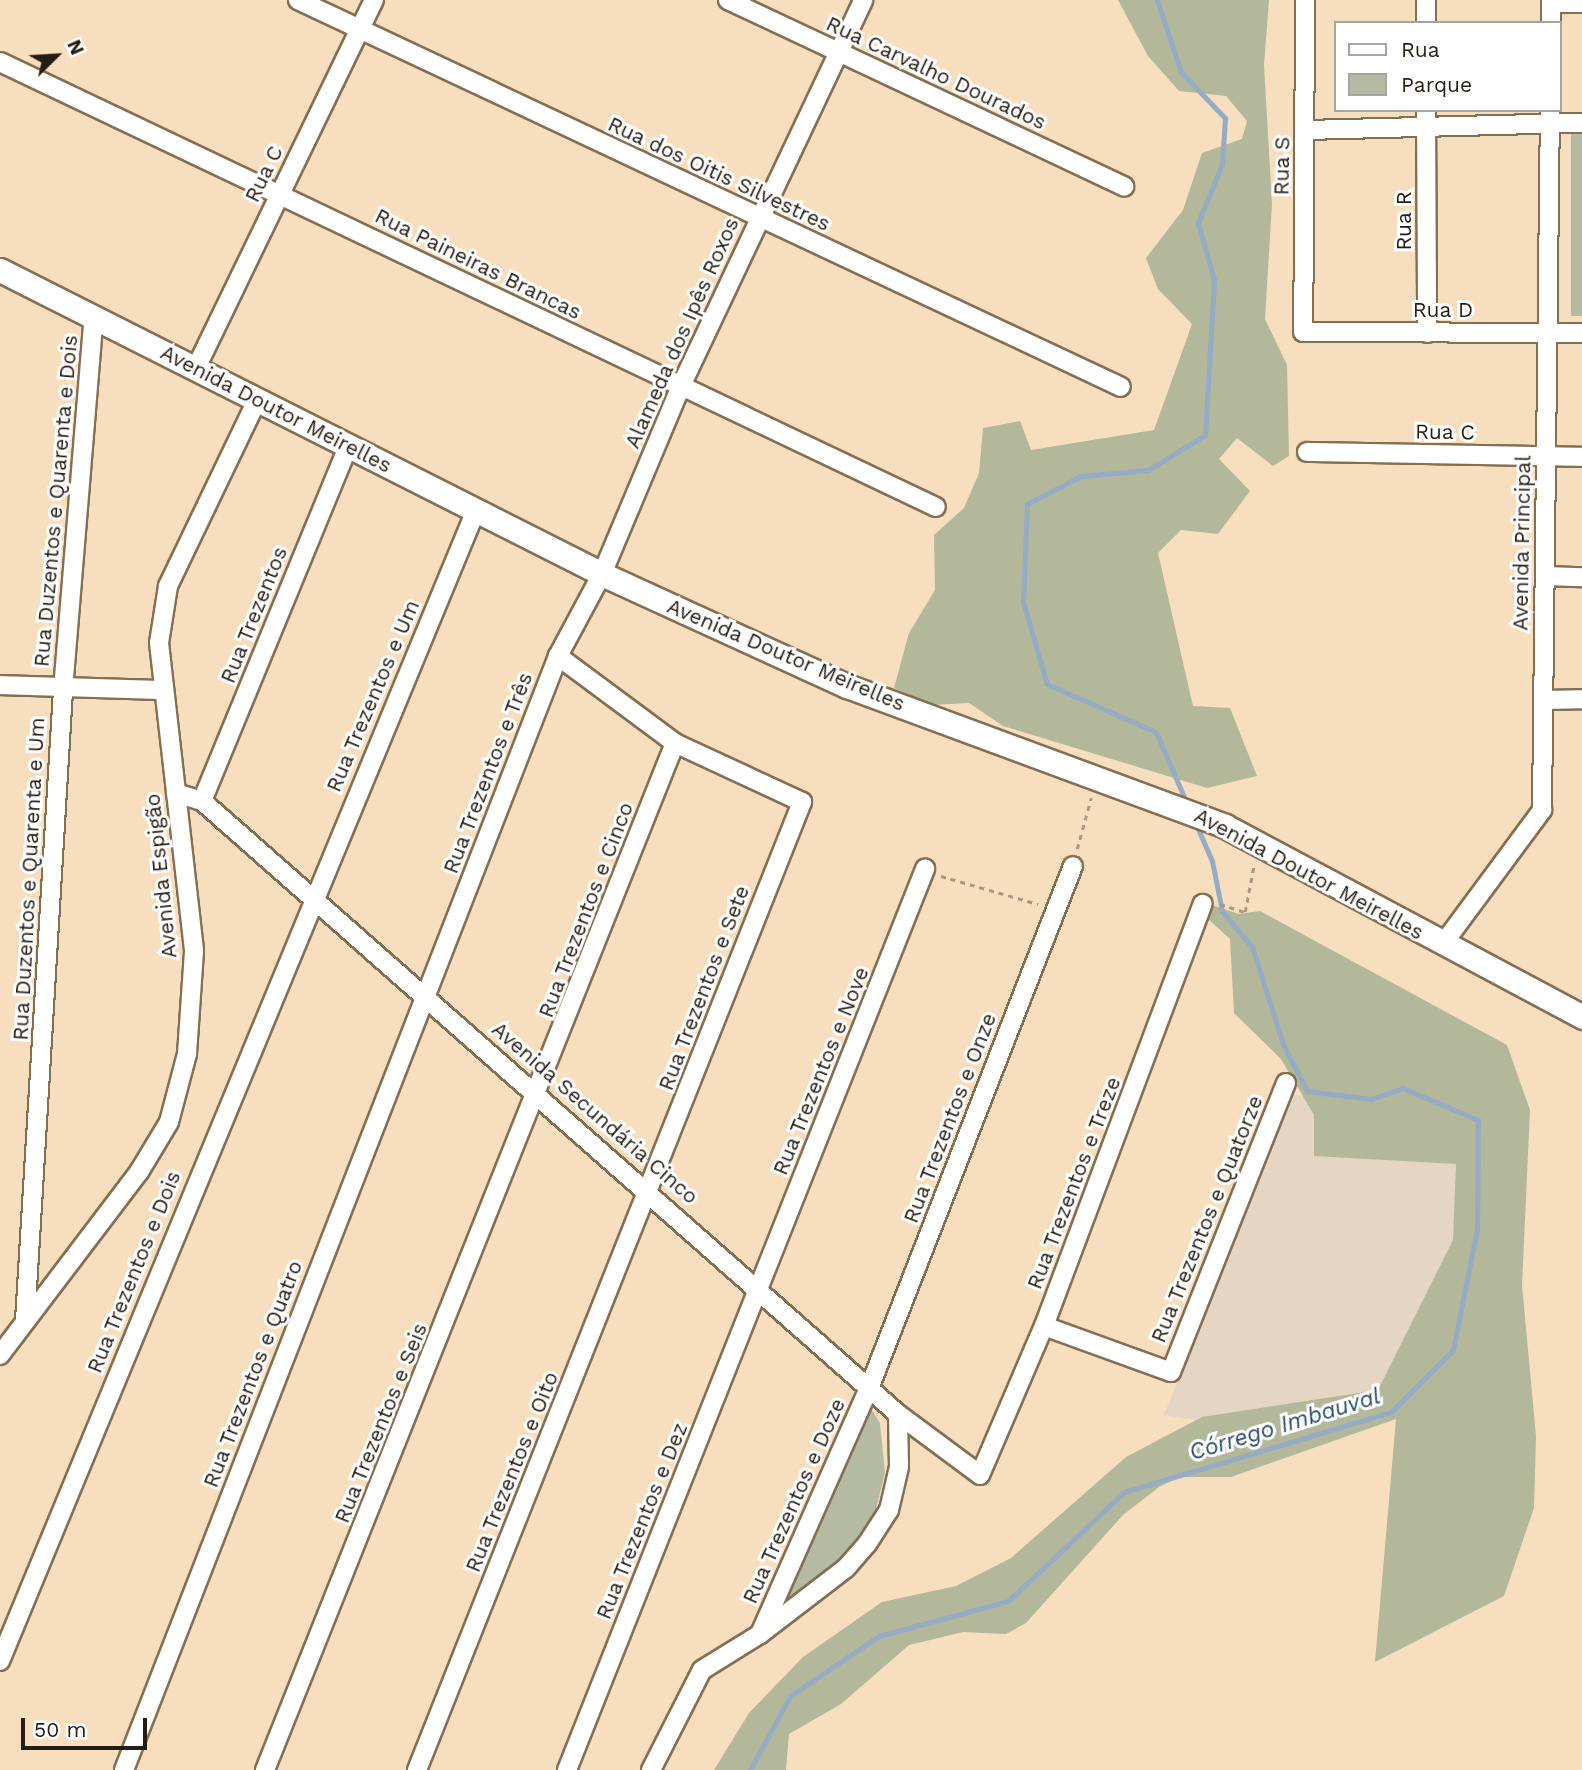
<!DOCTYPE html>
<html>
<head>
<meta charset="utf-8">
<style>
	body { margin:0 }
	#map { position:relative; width:1582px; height:1770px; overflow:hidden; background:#f6debf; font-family:"Work Sans",sans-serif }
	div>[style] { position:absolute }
	.education>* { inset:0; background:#e4d6c3 }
	.green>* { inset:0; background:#b5baa3 }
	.forest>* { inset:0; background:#b2b899 }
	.stream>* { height:5px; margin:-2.5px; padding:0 2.5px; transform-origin:2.5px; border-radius:2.5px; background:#96abc4 }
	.path>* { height:2.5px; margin-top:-1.25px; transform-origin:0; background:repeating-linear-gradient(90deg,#ab9880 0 5px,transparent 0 10px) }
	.roads { filter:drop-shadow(2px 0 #846f53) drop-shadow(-2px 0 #846f53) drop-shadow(0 2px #846f53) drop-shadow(0 -2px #846f53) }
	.minor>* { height:18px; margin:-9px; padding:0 9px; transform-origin:9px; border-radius:9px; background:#fff }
	.major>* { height:23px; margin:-11.5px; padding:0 11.5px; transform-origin:11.5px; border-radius:11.5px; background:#fff }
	span { translate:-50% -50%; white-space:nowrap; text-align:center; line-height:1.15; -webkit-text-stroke:6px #fff; paint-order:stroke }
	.street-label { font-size:21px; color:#261d12 }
	.water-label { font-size:23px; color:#2a4a6f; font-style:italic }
	.legend { position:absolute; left:1334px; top:21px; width:228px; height:91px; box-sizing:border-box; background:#fff; border:2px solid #a8a5a0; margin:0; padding:9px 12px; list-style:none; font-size:21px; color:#261d12 }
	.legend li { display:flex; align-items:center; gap:14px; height:35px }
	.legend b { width:35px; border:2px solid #a8a5a0 }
	.north { position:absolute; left:21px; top:21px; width:70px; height:70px; -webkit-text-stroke:5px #fff; paint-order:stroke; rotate:66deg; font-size:19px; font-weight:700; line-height:28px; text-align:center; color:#261d12 }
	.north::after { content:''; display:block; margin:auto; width:24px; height:32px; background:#261d12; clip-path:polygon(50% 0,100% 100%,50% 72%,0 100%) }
	.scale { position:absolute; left:21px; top:1718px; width:126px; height:32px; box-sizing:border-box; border:4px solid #261d12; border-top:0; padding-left:9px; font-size:21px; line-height:24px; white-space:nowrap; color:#261d12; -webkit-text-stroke:5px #fff; paint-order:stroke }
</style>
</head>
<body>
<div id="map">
	<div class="education">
		<div style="clip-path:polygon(1292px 1094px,1470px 1137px,1467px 1241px,1376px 1400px,1217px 1424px,1164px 1415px)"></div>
	</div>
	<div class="green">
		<div style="clip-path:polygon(1571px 131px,1582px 131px,1582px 316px,1571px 316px)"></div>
		<div style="clip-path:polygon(868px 1404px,880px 1423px,885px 1473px,874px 1517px,847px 1554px,777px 1608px)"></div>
	</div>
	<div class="forest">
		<div style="clip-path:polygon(1118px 0,1269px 0,1264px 65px,1272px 204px,1265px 319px,1287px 365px,1289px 456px,1273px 466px,1237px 438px,1219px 459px,1250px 491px,1218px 534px,1181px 530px,1158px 553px,1193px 706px,1230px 708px,1257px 776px,1207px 788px,1003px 726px,969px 703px,932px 705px,894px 688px,909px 633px,935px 590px,934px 535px,964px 508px,979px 473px,983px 428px,1020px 421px,1031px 450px,1154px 430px,1192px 324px,1158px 289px,1146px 258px,1183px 210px,1202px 153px,1242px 139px,1247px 121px,1226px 96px,1179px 91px,1148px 56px)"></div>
		<div style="clip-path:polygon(1212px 905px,1239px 914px,1260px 911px,1507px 1045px,1530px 1110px,1522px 1285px,1536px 1436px,1534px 1508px,1504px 1596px,1375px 1662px,1396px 1419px,1231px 1477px,1178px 1477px,1159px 1487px,1123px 1515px,1026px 1623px,1006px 1634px,963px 1632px,909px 1645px,841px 1704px,789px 1734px,786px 1770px,714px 1770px,749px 1713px,803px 1657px,882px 1602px,956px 1586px,1011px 1558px,1126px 1457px,1202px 1417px,1378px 1390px,1453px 1240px,1456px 1164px,1314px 1156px,1314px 1115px,1281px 1059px,1234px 1013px,1230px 939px,1205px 916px)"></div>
	</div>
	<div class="stream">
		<div style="left:1157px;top:0;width:76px;rotate:71.6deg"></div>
		<div style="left:1181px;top:72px;width:64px;rotate:46.3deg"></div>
		<div style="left:1225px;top:118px;width:46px;rotate:93.7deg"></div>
		<div style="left:1222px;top:164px;width:64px;rotate:112.1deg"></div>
		<div style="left:1198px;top:223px;width:59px;rotate:74.3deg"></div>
		<div style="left:1214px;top:280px;width:155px;rotate:93.3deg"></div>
		<div style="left:1205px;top:435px;width:67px;rotate:148.4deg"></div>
		<div style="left:1148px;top:470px;width:67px;rotate:174.9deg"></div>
		<div style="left:1081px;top:476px;width:61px;rotate:152.6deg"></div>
		<div style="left:1027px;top:504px;width:98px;rotate:92.3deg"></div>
		<div style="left:1023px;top:602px;width:85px;rotate:73.7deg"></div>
		<div style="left:1047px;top:684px;width:119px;rotate:23.8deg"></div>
		<div style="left:1156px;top:732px;width:78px;rotate:66.7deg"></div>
		<div style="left:750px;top:1770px;width:84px;rotate:-61.6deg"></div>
		<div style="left:790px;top:1696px;width:107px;rotate:-34deg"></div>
		<div style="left:879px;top:1636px;width:134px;rotate:-15.2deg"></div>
		<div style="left:1008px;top:1601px;width:159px;rotate:-43.2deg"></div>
		<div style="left:1124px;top:1492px;width:279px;rotate:-16.7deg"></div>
		<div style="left:1391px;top:1412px;width:88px;rotate:-45deg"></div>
		<div style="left:1453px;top:1350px;width:123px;rotate:-78.8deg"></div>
		<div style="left:1477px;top:1229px;width:109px;rotate:-89.5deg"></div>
		<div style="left:1478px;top:1120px;width:82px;rotate:-156.9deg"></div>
		<div style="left:1403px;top:1088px;width:34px;rotate:161deg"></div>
		<div style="left:1371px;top:1099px;width:64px;rotate:-172.9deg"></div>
		<div style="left:1307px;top:1091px;width:53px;rotate:-117.1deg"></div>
		<div style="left:1283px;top:1044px;width:102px;rotate:-107.7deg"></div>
		<div style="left:1252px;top:947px;width:47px;rotate:-129.8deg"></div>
		<div style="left:1222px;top:911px;width:51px;rotate:-101.3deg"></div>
		<div style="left:1212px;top:861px;width:43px;rotate:-113.6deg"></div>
	</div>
	<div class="path">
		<div style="left:1077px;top:849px;width:53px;rotate:-74.6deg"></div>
		<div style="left:941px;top:876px;width:101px;rotate:16.1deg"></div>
		<div style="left:1220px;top:904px;width:26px;rotate:18deg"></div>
		<div style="left:1245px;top:912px;width:48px;rotate:-79.2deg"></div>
	</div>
	<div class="roads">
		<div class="minor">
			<div style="left:298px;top:0;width:909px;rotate:25.18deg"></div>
			<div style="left:728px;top:0;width:438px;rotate:25.2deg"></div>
			<div style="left:1305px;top:0;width:332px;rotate:90.3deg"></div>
			<div style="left:1303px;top:332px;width:279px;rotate:0.2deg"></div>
			<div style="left:1426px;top:0;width:23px;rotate:90deg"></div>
			<div style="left:1551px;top:3px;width:31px"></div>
			<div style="left:1551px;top:23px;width:23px;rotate:-90deg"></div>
			<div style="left:0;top:62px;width:1036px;rotate:25.43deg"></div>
			<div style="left:1426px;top:110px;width:223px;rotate:89.7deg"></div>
			<div style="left:1306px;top:130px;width:276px;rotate:-1.5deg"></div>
			<div style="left:196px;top:368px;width:409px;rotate:-64.2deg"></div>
			<div style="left:1307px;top:452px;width:275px;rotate:1deg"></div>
			<div style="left:1545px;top:576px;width:37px;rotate:2deg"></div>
			<div style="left:0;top:685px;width:159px;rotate:1.8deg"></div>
			<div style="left:1543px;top:700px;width:39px;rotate:-1deg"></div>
			<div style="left:176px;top:793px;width:27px;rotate:17deg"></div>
			<div style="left:202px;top:801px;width:927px;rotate:41.37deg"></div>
			<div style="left:898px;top:1414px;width:102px;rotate:36.6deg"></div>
			<div style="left:980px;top:1475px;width:162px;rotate:-66.8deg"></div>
			<div style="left:1044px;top:1326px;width:451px;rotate:-69.4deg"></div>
			<div style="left:202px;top:801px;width:384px;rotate:-67.6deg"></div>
			<div style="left:1443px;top:944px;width:167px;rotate:-53.5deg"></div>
			<div style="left:1542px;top:810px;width:700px;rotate:-89.35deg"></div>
			<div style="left:25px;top:1321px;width:632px;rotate:-86.55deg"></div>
			<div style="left:63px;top:690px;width:375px;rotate:-85.3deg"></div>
			<div style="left:1044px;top:1326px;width:135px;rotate:19.9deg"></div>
			<div style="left:1171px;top:1372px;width:311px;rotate:-68.3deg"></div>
			<div style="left:0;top:1355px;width:230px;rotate:-52.8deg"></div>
			<div style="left:139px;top:1172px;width:58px;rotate:-59deg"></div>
			<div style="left:169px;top:1122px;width:70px;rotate:-75.2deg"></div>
			<div style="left:187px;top:1054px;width:104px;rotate:-86.1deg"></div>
			<div style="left:194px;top:950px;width:309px;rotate:-96.5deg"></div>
			<div style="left:159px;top:643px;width:58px;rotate:-81deg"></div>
			<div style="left:168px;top:586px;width:206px;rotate:-64.4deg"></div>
			<div style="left:760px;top:1634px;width:271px;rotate:-66.1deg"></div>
			<div style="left:870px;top:1386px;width:558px;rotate:-68.68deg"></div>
			<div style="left:0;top:1661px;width:1246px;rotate:-67.53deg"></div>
			<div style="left:124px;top:1770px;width:1196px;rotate:-68.71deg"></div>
			<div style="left:558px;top:656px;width:93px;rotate:-61.8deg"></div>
			<div style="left:602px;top:574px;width:202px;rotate:-67.2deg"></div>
			<div style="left:680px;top:388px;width:429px;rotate:-64.7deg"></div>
			<div style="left:265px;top:1770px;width:1106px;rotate:-68.24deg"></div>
			<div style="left:417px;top:1770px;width:1042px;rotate:-68.31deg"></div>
			<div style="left:802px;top:802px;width:140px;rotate:-155.1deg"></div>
			<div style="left:675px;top:743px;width:146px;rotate:-143.4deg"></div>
			<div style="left:567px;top:1770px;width:970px;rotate:-68.33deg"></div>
			<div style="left:651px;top:1770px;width:112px;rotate:-63deg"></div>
			<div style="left:702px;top:1670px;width:68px;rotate:-31.8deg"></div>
			<div style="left:760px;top:1634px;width:108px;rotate:-37.5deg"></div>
			<div style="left:846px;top:1568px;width:32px;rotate:-49deg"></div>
			<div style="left:867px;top:1544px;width:40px;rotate:-57.1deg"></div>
			<div style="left:889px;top:1510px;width:44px;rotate:-76.9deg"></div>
			<div style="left:899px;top:1467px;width:53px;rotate:-91.1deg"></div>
		</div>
		<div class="major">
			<div style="left:0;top:270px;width:674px;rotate:26.79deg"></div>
			<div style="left:602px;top:574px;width:269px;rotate:24.6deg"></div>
			<div style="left:847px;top:686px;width:403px;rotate:20.3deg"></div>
			<div style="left:1225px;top:826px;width:405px;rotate:28.1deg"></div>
		</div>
	</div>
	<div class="street-label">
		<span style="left:936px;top:73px;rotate:25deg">Rua Carvalho Dourados</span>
		<span style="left:1282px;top:166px;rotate:-89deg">Rua S</span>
		<span style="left:264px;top:174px;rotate:-64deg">Rua C</span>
		<span style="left:719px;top:174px;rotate:25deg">Rua dos Oitis Silvestres</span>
		<span style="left:1404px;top:221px;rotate:-90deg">Rua R</span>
		<span style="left:478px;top:264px;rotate:26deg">Rua Paineiras Brancas</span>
		<span style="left:1443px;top:310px">Rua D</span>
		<span style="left:682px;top:333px;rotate:-66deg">Alameda dos Ipês Roxos</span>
		<span style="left:276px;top:409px;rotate:27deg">Avenida Doutor Meirelles</span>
		<span style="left:1445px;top:432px;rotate:1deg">Rua C</span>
		<span style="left:56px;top:501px;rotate:-85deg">Rua Duzentos e Quarenta e Dois</span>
		<span style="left:1522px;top:543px;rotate:-89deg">Avenida Principal</span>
		<span style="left:254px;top:615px;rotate:-68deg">Rua Trezentos</span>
		<span style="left:786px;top:655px;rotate:23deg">Avenida Doutor Meirelles</span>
		<span style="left:373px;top:696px;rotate:-67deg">Rua Trezentos e Um</span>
		<span style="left:488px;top:773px;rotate:-69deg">Rua Trezentos e Três</span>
		<span style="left:1309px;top:874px;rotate:28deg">Avenida Doutor Meirelles</span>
		<span style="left:161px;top:876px;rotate:-96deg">Avenida Espigão</span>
		<span style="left:29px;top:879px;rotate:-87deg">Rua Duzentos e Quarenta e Um</span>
		<span style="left:586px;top:910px;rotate:-69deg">Rua Trezentos e Cinco</span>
		<span style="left:704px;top:988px;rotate:-69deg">Rua Trezentos e Sete</span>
		<span style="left:821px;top:1071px;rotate:-68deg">Rua Trezentos e Nove</span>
		<span style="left:595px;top:1113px;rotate:41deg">Avenida Secundária Cinco</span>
		<span style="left:950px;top:1118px;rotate:-69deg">Rua Trezentos e Onze</span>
		<span style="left:1074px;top:1183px;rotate:-69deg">Rua Trezentos e Treze</span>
		<span style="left:1207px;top:1219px;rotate:-68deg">Rua Trezentos e Quatorze</span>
		<span style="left:134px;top:1272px;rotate:-68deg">Rua Trezentos e Dois</span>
		<span style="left:253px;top:1374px;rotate:-69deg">Rua Trezentos e Quatro</span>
		<span style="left:381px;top:1423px;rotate:-68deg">Rua Trezentos e Seis</span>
		<span style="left:512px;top:1472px;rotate:-68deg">Rua Trezentos e Oito</span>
		<span style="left:794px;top:1501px;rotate:-66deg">Rua Trezentos e Doze</span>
		<span style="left:642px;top:1521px;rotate:-68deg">Rua Trezentos e Dez</span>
	</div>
	<div class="water-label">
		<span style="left:1285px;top:1425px;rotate:-17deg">Córrego Imbauval</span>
	</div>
	<ul class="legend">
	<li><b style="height:9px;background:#fff"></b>Rua</li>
	<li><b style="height:19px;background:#b5baa3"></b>Parque</li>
	</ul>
	<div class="north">N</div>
	<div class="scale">50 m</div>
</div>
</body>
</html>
